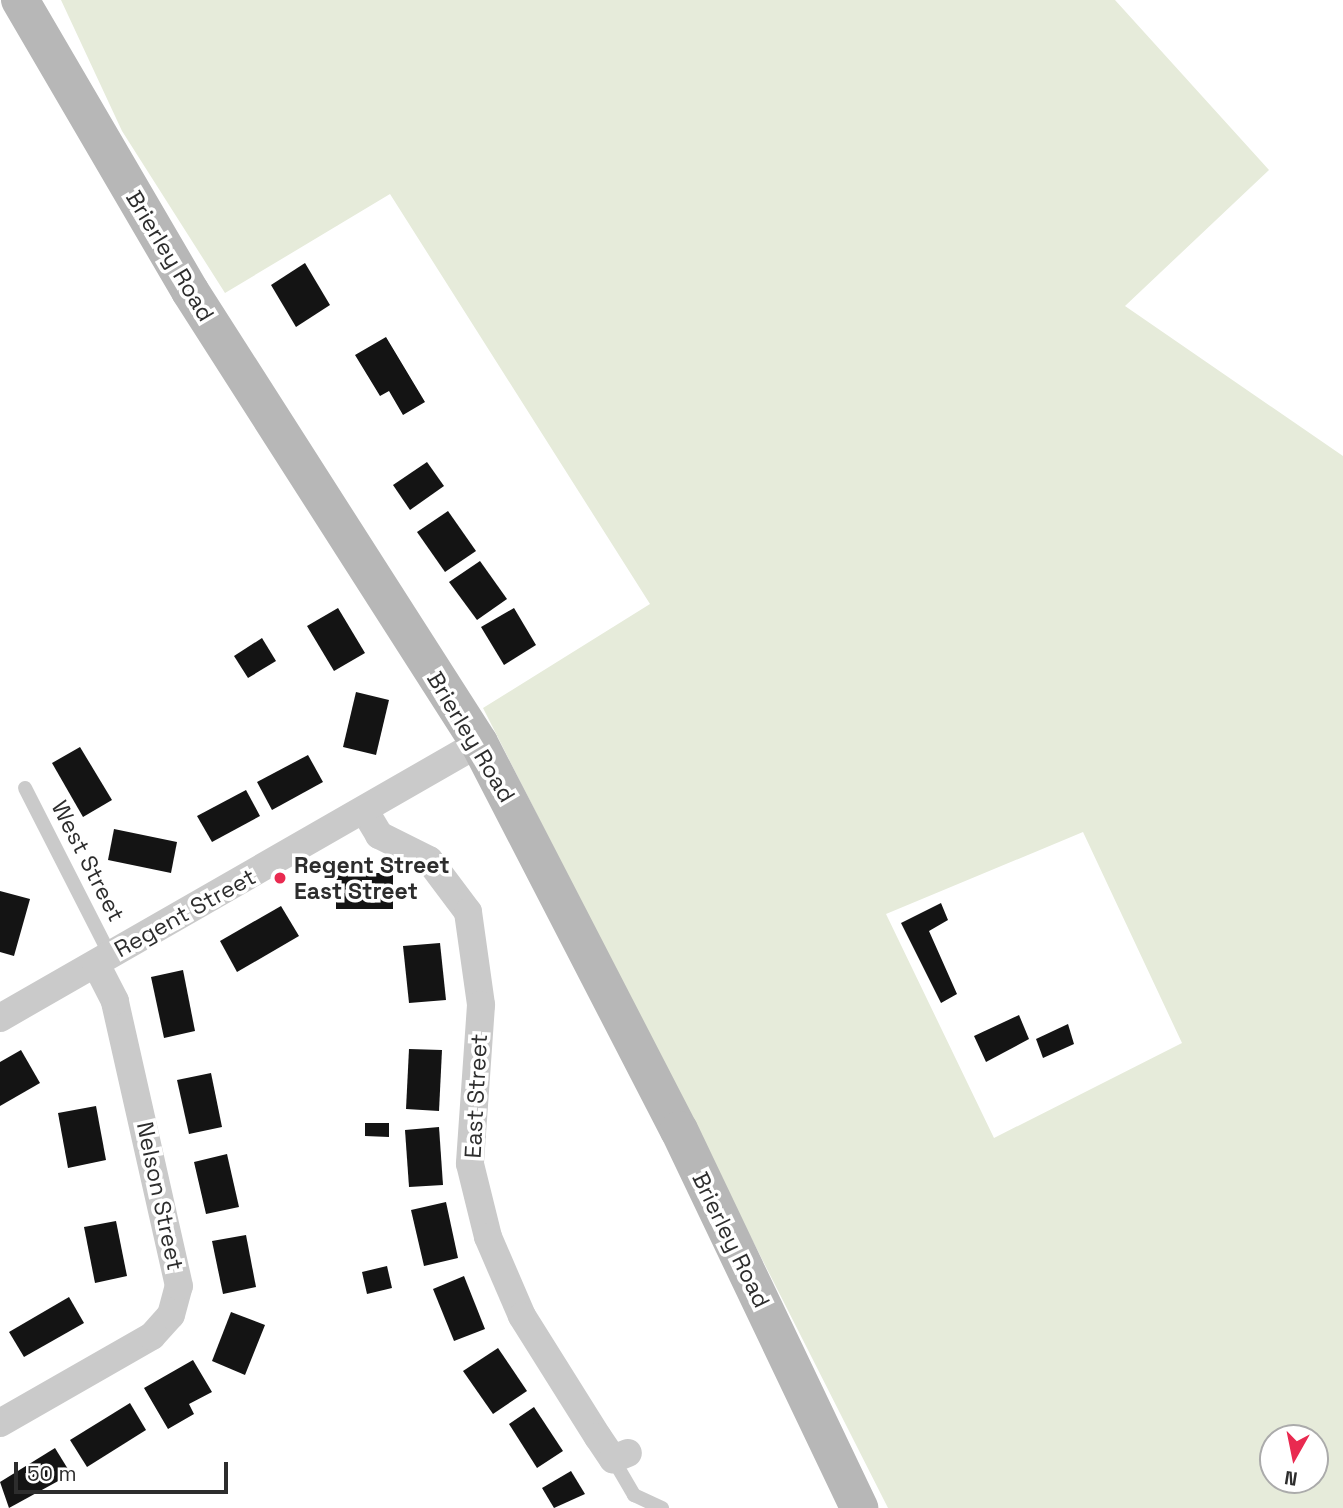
<!DOCTYPE html>
<html>
<head>
<meta charset="utf-8">
<style>
	body { margin:0 }
	#map { position:relative; width:1343px; height:1508px; overflow:hidden; background:#fff; font-family:"Space Grotesk",sans-serif }
	div>[style] { position:absolute }
	.green>* { inset:0; background:#e6ebda }
	.building>* { inset:0; background:#141414 }
	.lane>* { height:14px; margin:-7px; padding:0 7px; transform-origin:7px; border-radius:7px; background:#cacaca }
	.street>* { height:28px; margin:-14px; padding:0 14px; transform-origin:14px; border-radius:14px; background:#cacaca }
	.secondary>* { height:38px; margin:-19px; padding:0 19px; transform-origin:19px; border-radius:19px; background:#b7b7b7 }
	.dots>* { width:19px; height:19px; translate:-50% -50%; box-sizing:border-box; border:4px solid #fff; border-radius:50% }
	span { translate:-50% -50%; white-space:nowrap; text-align:center; line-height:1.15; -webkit-text-stroke:7px #fff; paint-order:stroke }
	.street-label { font-size:23px; color:#2d2d2d }
	.poi-label { font-size:23px; color:#2d2d2d; font-weight:700 }
	.left { translate:0 -50%; text-align:left }
	.north { position:absolute; left:1259px; top:1424px; width:70px; height:70px; box-sizing:border-box; background:#fff; border:2px solid #ababab; border-radius:50%; rotate:189deg; font-size:19px; font-weight:700; line-height:28px; text-align:center; color:#2d2d2d }
	.north::after { content:''; display:block; margin:auto; width:24px; height:32px; background:#e92a50; clip-path:polygon(50% 0,100% 100%,50% 72%,0 100%) }
	.scale { position:absolute; left:14px; top:1462px; width:214px; height:32px; box-sizing:border-box; border:4px solid #2d2d2d; border-top:0; padding-left:9px; font-size:21px; line-height:24px; white-space:nowrap; color:#2d2d2d; -webkit-text-stroke:5px #fff; paint-order:stroke }
</style>
</head>
<body>
<div id="map">
	<div class="green">
		<div style="clip-path:polygon(evenodd,61px 0,1115px 0,1269px 170px,1125px 306px,1343px 456px,1343px 1508px,888px 1508px,483px 708px,650px 604px,390px 194px,225px 293px,122px 131px,61px 0,1083px 832px,1182px 1043px,994px 1138px,886px 914px,1083px 832px,61px 0,1273px 1438px,1315px 1438px,1315px 1480px,1273px 1480px,1273px 1438px)"></div>
	</div>
	<div class="building">
		<div style="clip-path:polygon(305px 263px,330px 305px,296px 327px,271px 285px)"></div>
		<div style="clip-path:polygon(386px 337px,425px 402px,403px 415px,389px 391px,380px 396px,355px 355px)"></div>
		<div style="clip-path:polygon(427px 462px,444px 486px,410px 510px,393px 485px)"></div>
		<div style="clip-path:polygon(448px 511px,476px 551px,445px 572px,417px 532px)"></div>
		<div style="clip-path:polygon(480px 561px,507px 599px,477px 620px,449px 582px)"></div>
		<div style="clip-path:polygon(338px 608px,365px 653px,334px 671px,307px 626px)"></div>
		<div style="clip-path:polygon(514px 608px,536px 645px,504px 665px,481px 627px)"></div>
		<div style="clip-path:polygon(262px 638px,276px 661px,248px 678px,234px 656px)"></div>
		<div style="clip-path:polygon(356px 692px,389px 700px,376px 755px,343px 747px)"></div>
		<div style="clip-path:polygon(80px 747px,112px 800px,83px 817px,52px 763px)"></div>
		<div style="clip-path:polygon(308px 755px,323px 782px,272px 810px,257px 782px)"></div>
		<div style="clip-path:polygon(246px 790px,260px 816px,212px 842px,197px 816px)"></div>
		<div style="clip-path:polygon(114px 829px,177px 842px,171px 873px,108px 860px)"></div>
		<div style="clip-path:polygon(336px 873px,393px 873px,393px 909px,336px 909px)"></div>
		<div style="clip-path:polygon(0 891px,30px 899px,14px 956px,0 952px)"></div>
		<div style="clip-path:polygon(941px 903px,948px 920px,929px 931px,957px 994px,941px 1003px,901px 923px)"></div>
		<div style="clip-path:polygon(281px 906px,299px 936px,237px 972px,220px 941px)"></div>
		<div style="clip-path:polygon(440px 943px,446px 1000px,409px 1003px,403px 946px)"></div>
		<div style="clip-path:polygon(183px 970px,195px 1031px,164px 1038px,151px 977px)"></div>
		<div style="clip-path:polygon(1019px 1015px,1029px 1039px,986px 1062px,974px 1036px)"></div>
		<div style="clip-path:polygon(1068px 1024px,1074px 1044px,1043px 1058px,1036px 1039px)"></div>
		<div style="clip-path:polygon(409px 1049px,442px 1050px,439px 1111px,406px 1109px)"></div>
		<div style="clip-path:polygon(21px 1050px,40px 1083px,0 1106px,0 1062px)"></div>
		<div style="clip-path:polygon(211px 1073px,222px 1127px,189px 1134px,177px 1080px)"></div>
		<div style="clip-path:polygon(96px 1106px,106px 1160px,68px 1168px,58px 1113px)"></div>
		<div style="clip-path:polygon(365px 1123px,389px 1123px,389px 1137px,365px 1136px)"></div>
		<div style="clip-path:polygon(439px 1127px,443px 1185px,409px 1187px,405px 1130px)"></div>
		<div style="clip-path:polygon(227px 1154px,239px 1207px,206px 1214px,194px 1162px)"></div>
		<div style="clip-path:polygon(446px 1202px,458px 1258px,424px 1266px,411px 1210px)"></div>
		<div style="clip-path:polygon(116px 1221px,127px 1276px,95px 1283px,84px 1227px)"></div>
		<div style="clip-path:polygon(246px 1235px,256px 1287px,223px 1294px,212px 1241px)"></div>
		<div style="clip-path:polygon(387px 1266px,392px 1288px,367px 1294px,362px 1272px)"></div>
		<div style="clip-path:polygon(464px 1276px,485px 1329px,454px 1341px,433px 1289px)"></div>
		<div style="clip-path:polygon(69px 1297px,84px 1323px,24px 1357px,9px 1332px)"></div>
		<div style="clip-path:polygon(231px 1312px,265px 1325px,245px 1375px,212px 1361px)"></div>
		<div style="clip-path:polygon(498px 1348px,527px 1391px,493px 1414px,463px 1371px)"></div>
		<div style="clip-path:polygon(193px 1360px,212px 1392px,189px 1404px,194px 1414px,168px 1429px,144px 1388px)"></div>
		<div style="clip-path:polygon(130px 1403px,146px 1430px,87px 1467px,70px 1440px)"></div>
		<div style="clip-path:polygon(534px 1407px,563px 1451px,537px 1468px,509px 1424px)"></div>
		<div style="clip-path:polygon(55px 1448px,71px 1474px,9px 1508px,0 1482px)"></div>
		<div style="clip-path:polygon(571px 1471px,585px 1494px,554px 1508px,542px 1488px)"></div>
	</div>
	<div class="lane">
		<div style="left:25px;top:788px;width:187px;rotate:63deg"></div>
		<div style="left:613px;top:1459px;width:42px;rotate:59.7deg"></div>
		<div style="left:634px;top:1495px;width:31px;rotate:25deg"></div>
	</div>
	<div class="street">
		<div style="left:366px;top:813px;width:26px;rotate:59deg"></div>
		<div style="left:379px;top:835px;width:56px;rotate:26.6deg"></div>
		<div style="left:429px;top:860px;width:65px;rotate:53.1deg"></div>
		<div style="left:468px;top:912px;width:94px;rotate:82deg"></div>
		<div style="left:481px;top:1005px;width:159px;rotate:94deg"></div>
		<div style="left:470px;top:1164px;width:75px;rotate:76.1deg"></div>
		<div style="left:488px;top:1237px;width:86px;rotate:66.7deg"></div>
		<div style="left:522px;top:1316px;width:143px;rotate:57.9deg"></div>
		<div style="left:598px;top:1437px;width:27px;rotate:56deg"></div>
		<div style="left:613px;top:1459px;width:16px;rotate:-22deg"></div>
		<div style="left:0;top:1018px;width:552px;rotate:-29.86deg"></div>
		<div style="left:0;top:1423px;width:175px;rotate:-29.8deg"></div>
		<div style="left:152px;top:1336px;width:28px;rotate:-48deg"></div>
		<div style="left:171px;top:1315px;width:30px;rotate:-75deg"></div>
		<div style="left:179px;top:1286px;width:292px;rotate:-102.7deg"></div>
		<div style="left:115px;top:1001px;width:42px;rotate:-117.2deg"></div>
	</div>
	<div class="secondary">
		<div style="left:20px;top:0;width:337px;rotate:59.7deg"></div>
		<div style="left:190px;top:291px;width:536px;rotate:57.41deg"></div>
		<div style="left:479px;top:743px;width:436px;rotate:62.7deg"></div>
		<div style="left:679px;top:1130px;width:419px;rotate:64.5deg"></div>
	</div>
	<div class="dots">
		<div style="left:280px;top:878px;background:#e92a50"></div>
	</div>
	<div class="street-label">
		<span style="left:170px;top:256px;rotate:59deg">Brierley Road</span>
		<span style="left:471px;top:737px;rotate:59deg">Brierley Road</span>
		<span style="left:88px;top:861px;rotate:63deg">West Street</span>
		<span style="left:185px;top:913px;rotate:-29deg">Regent Street</span>
		<span style="left:476px;top:1096px;rotate:-87deg">East Street</span>
		<span style="left:160px;top:1196px;rotate:78deg">Nelson Street</span>
		<span style="left:731px;top:1240px;rotate:64deg">Brierley Road</span>
	</div>
	<div class="poi-label">
		<span class="left" style="left:294px;top:878px">Regent Street<br>East Street</span>
	</div>
	<div class="north">N</div>
	<div class="scale">50 m</div>
</div>
</body>
</html>
